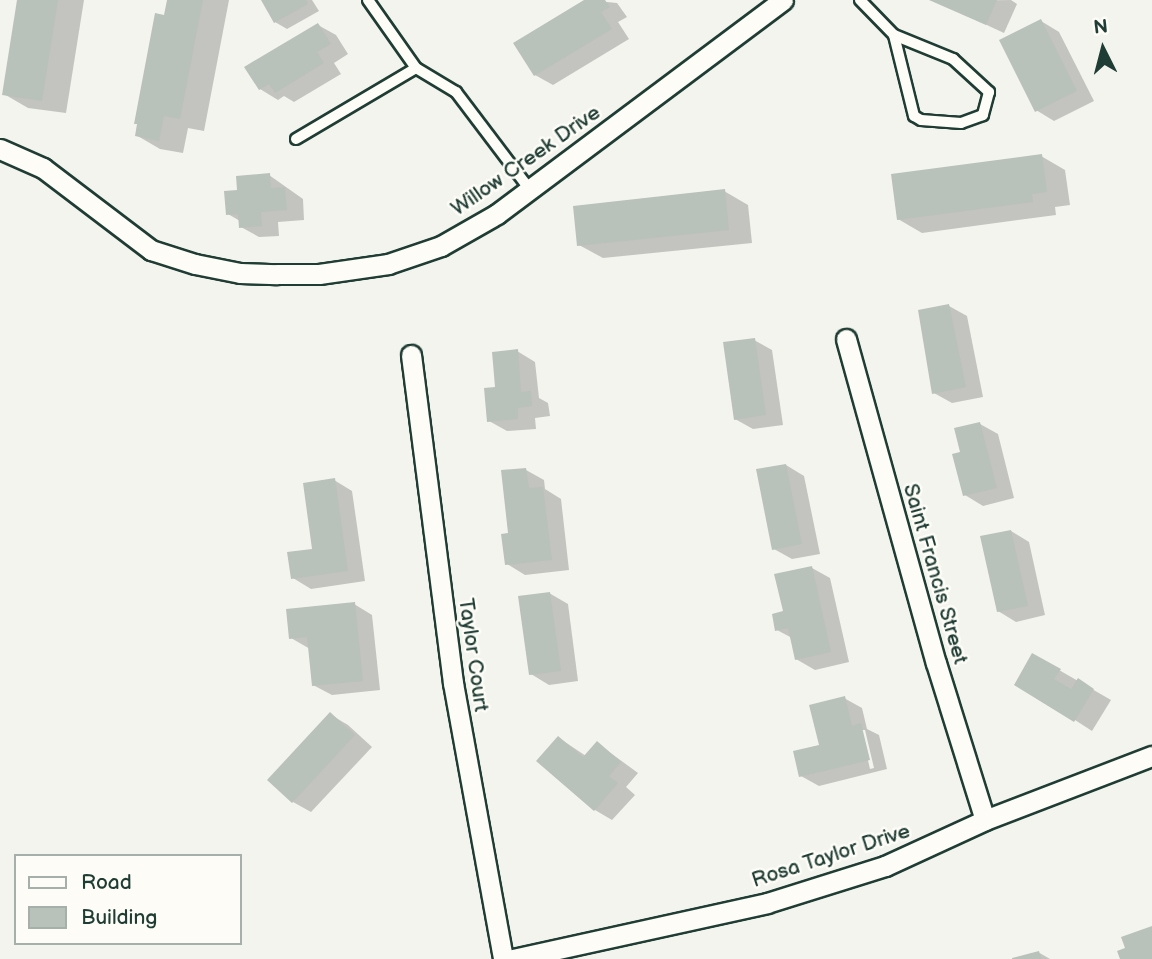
<!DOCTYPE html>
<html>
<head>
<meta charset="utf-8">
<style>
	body { margin:0 }
	#map { position:relative; width:1152px; height:959px; overflow:hidden; background:#f4f4ef; font-family:"Balsamiq Sans",sans-serif }
	div>[style] { position:absolute }
	.shadow>* { inset:0; background:#0003 }
	.building>* { inset:0; background:#b9c1bb }
	.roads { filter:drop-shadow(2px 0 #1f3d34) drop-shadow(-2px 0 #1f3d34) drop-shadow(0 2px #1f3d34) drop-shadow(0 -2px #1f3d34) }
	.lane>* { height:10px; margin:-5px; padding:0 5px; transform-origin:5px; border-radius:5px; background:#fdfcf7 }
	.street>* { height:19px; margin:-9.5px; padding:0 9.5px; transform-origin:9.5px; border-radius:9.5px; background:#fdfcf7 }
	span { translate:-50% -50%; white-space:nowrap; text-align:center; line-height:1.15; -webkit-text-stroke:5px #fdfcf7; paint-order:stroke }
	.street-label { font-size:21px; color:#1f3d34 }
	.legend { position:absolute; left:14px; top:854px; width:228px; height:91px; box-sizing:border-box; background:#fdfcf7; border:2px solid #a4b0a9; margin:0; padding:9px 12px; list-style:none; font-size:21px; color:#1f3d34 }
	.legend li { display:flex; align-items:center; gap:14px; height:35px }
	.legend b { width:35px; border:2px solid #a4b0a9 }
	.north { position:absolute; left:1068px; top:14px; width:70px; height:70px; -webkit-text-stroke:5px #fdfcf7; paint-order:stroke; rotate:354deg; font-size:19px; font-weight:700; line-height:28px; text-align:center; color:#1f3d34 }
	.north::after { content:''; display:block; margin:auto; width:24px; height:32px; background:#1f3d34; clip-path:polygon(50% 0,100% 100%,50% 72%,0 100%) }
</style>
</head>
<body>
<div id="map">
	<div class="shadow">
		<div style="clip-path:polygon(19px 0,84px 0,66px 113px,28px 108px,4px 94px)"></div>
		<div style="clip-path:polygon(169px 0,229px 0,204px 131px,188px 128px,183px 153px,160px 149px,136px 135px)"></div>
		<div style="clip-path:polygon(263px 0,312px 0,319px 11px,287px 29px,275px 22px)"></div>
		<div style="clip-path:polygon(587px 0,617px 3px,627px 17px,618px 22px,629px 39px,553px 85px,535px 75px)"></div>
		<div style="clip-path:polygon(1011px 0,1017px 4px,1004px 33px,935px 1px)"></div>
		<div style="clip-path:polygon(1041px 21px,1059px 32px,1094px 101px,1054px 121px,1036px 110px)"></div>
		<div style="clip-path:polygon(318px 25px,336px 35px,348px 54px,334px 63px,341px 74px,294px 102px,284px 96px,278px 100px,260px 89px)"></div>
		<div style="clip-path:polygon(1041px 156px,1065px 170px,1070px 205px,1055px 207px,1056px 215px,922px 233px,898px 219px)"></div>
		<div style="clip-path:polygon(269px 175px,303px 199px,304px 220px,278px 222px,279px 236px,259px 237px,241px 227px,240px 221px,228px 214px,239px 191px)"></div>
		<div style="clip-path:polygon(724px 191px,748px 205px,752px 243px,603px 258px,579px 245px)"></div>
		<div style="clip-path:polygon(949px 306px,967px 316px,983px 397px,952px 403px,934px 393px)"></div>
		<div style="clip-path:polygon(754px 340px,772px 350px,783px 425px,753px 429px,735px 419px)"></div>
		<div style="clip-path:polygon(517px 351px,535px 362px,539px 398px,548px 403px,550px 416px,535px 418px,536px 429px,507px 431px,489px 421px,497px 389px)"></div>
		<div style="clip-path:polygon(980px 424px,998px 434px,1014px 498px,983px 506px,965px 495px)"></div>
		<div style="clip-path:polygon(786px 465px,804px 476px,820px 554px,792px 559px,774px 549px)"></div>
		<div style="clip-path:polygon(526px 470px,544px 480px,545px 489px,561px 499px,569px 570px,525px 575px,507px 564px,510px 534px)"></div>
		<div style="clip-path:polygon(334px 480px,352px 491px,365px 581px,311px 589px,293px 578px,314px 550px)"></div>
		<div style="clip-path:polygon(1011px 531px,1029px 542px,1045px 615px,1016px 622px,998px 611px)"></div>
		<div style="clip-path:polygon(812px 568px,830px 578px,849px 662px,815px 670px,796px 659px,792px 638px,777px 630px)"></div>
		<div style="clip-path:polygon(549px 593px,568px 604px,578px 681px,549px 685px,531px 674px)"></div>
		<div style="clip-path:polygon(354px 604px,372px 615px,380px 690px,332px 695px,313px 685px,310px 649px,291px 638px)"></div>
		<div style="clip-path:polygon(1033px 655px,1111px 700px,1092px 731px,1075px 720px)"></div>
		<div style="clip-path:polygon(evenodd,844px 698px,862px 708px,867px 729px,879px 735px,887px 769px,819px 786px,801px 776px,821px 746px,844px 698px,861px 730px,865px 730px,874px 768px,870px 769px,861px 730px)"></div>
		<div style="clip-path:polygon(331px 715px,348px 725px,372px 747px,311px 812px,293px 802px)"></div>
		<div style="clip-path:polygon(559px 738px,586px 756px,597px 743px,638px 773px,626px 787px,635px 795px,612px 820px,595px 810px)"></div>
		<div style="clip-path:polygon(1038px 952px,1050px 959px,1016px 959px)"></div>
	</div>
	<div class="building">
		<div style="clip-path:polygon(17px 0,58px 0,42px 101px,2px 95px)"></div>
		<div style="clip-path:polygon(167px 0,203px 0,180px 119px,164px 116px,159px 141px,135px 136px,137px 124px,134px 124px,155px 13px,164px 15px)"></div>
		<div style="clip-path:polygon(261px 0,306px 0,308px 4px,274px 23px)"></div>
		<div style="clip-path:polygon(584px 0,605px 0,610px 7px,601px 12px,612px 29px,534px 76px,513px 43px)"></div>
		<div style="clip-path:polygon(929px 0,997px 0,986px 25px)"></div>
		<div style="clip-path:polygon(1041px 19px,1077px 91px,1035px 112px,999px 40px)"></div>
		<div style="clip-path:polygon(318px 23px,331px 44px,317px 52px,324px 63px,275px 93px,269px 84px,259px 90px,244px 67px)"></div>
		<div style="clip-path:polygon(1042px 154px,1047px 192px,1032px 194px,1033px 202px,897px 220px,891px 174px)"></div>
		<div style="clip-path:polygon(270px 173px,271px 188px,285px 187px,287px 210px,261px 212px,262px 226px,239px 228px,238px 214px,226px 215px,224px 191px,237px 190px,236px 176px)"></div>
		<div style="clip-path:polygon(725px 189px,729px 230px,577px 246px,573px 206px)"></div>
		<div style="clip-path:polygon(949px 304px,966px 387px,932px 394px,918px 310px)"></div>
		<div style="clip-path:polygon(755px 338px,766px 415px,734px 420px,723px 342px)"></div>
		<div style="clip-path:polygon(518px 349px,521px 392px,531px 391px,532px 406px,518px 408px,518px 419px,487px 422px,484px 388px,495px 387px,492px 352px)"></div>
		<div style="clip-path:polygon(980px 422px,997px 488px,963px 496px,952px 454px,960px 452px,954px 428px)"></div>
		<div style="clip-path:polygon(786px 464px,802px 544px,772px 550px,756px 469px)"></div>
		<div style="clip-path:polygon(526px 468px,529px 488px,543px 487px,552px 560px,505px 565px,501px 534px,508px 533px,501px 470px)"></div>
		<div style="clip-path:polygon(335px 478px,348px 571px,291px 579px,287px 552px,312px 549px,303px 483px)"></div>
		<div style="clip-path:polygon(1011px 530px,1028px 606px,997px 612px,980px 536px)"></div>
		<div style="clip-path:polygon(812px 566px,831px 652px,795px 660px,788px 628px,775px 631px,772px 614px,783px 611px,774px 574px)"></div>
		<div style="clip-path:polygon(550px 592px,561px 671px,529px 675px,518px 596px)"></div>
		<div style="clip-path:polygon(355px 602px,363px 681px,312px 686px,307px 637px,289px 639px,286px 609px)"></div>
		<div style="clip-path:polygon(1032px 653px,1061px 669px,1054px 679px,1071px 689px,1078px 678px,1094px 689px,1074px 722px,1014px 685px)"></div>
		<div style="clip-path:polygon(845px 696px,852px 726px,861px 723px,870px 760px,799px 777px,793px 751px,819px 745px,809px 705px)"></div>
		<div style="clip-path:polygon(330px 712px,355px 735px,292px 803px,267px 780px)"></div>
		<div style="clip-path:polygon(558px 736px,583px 757px,597px 741px,621px 762px,609px 776px,618px 783px,594px 811px,536px 761px)"></div>
		<div style="clip-path:polygon(1152px 926px,1152px 959px,1120px 959px,1117px 951px,1125px 948px,1121px 937px)"></div>
		<div style="clip-path:polygon(1039px 951px,1041px 959px,1012px 959px,1012px 958px)"></div>
	</div>
	<div class="roads">
		<div class="lane">
			<div style="left:368px;top:0;width:83px;rotate:54.8deg"></div>
			<div style="left:860px;top:0;width:49px;rotate:45.8deg"></div>
			<div style="left:894px;top:35px;width:64px;rotate:22.1deg"></div>
			<div style="left:953px;top:59px;width:49px;rotate:42.5deg"></div>
			<div style="left:989px;top:92px;width:24px;rotate:105deg"></div>
			<div style="left:983px;top:115px;width:23px;rotate:160deg"></div>
			<div style="left:961px;top:123px;width:40px;rotate:-175.7deg"></div>
			<div style="left:921px;top:120px;width:8px;rotate:-150deg"></div>
			<div style="left:914px;top:116px;width:83px;rotate:-103.9deg"></div>
			<div style="left:296px;top:139px;width:139px;rotate:-30.6deg"></div>
			<div style="left:416px;top:68px;width:47px;rotate:31deg"></div>
			<div style="left:456px;top:92px;width:123px;rotate:52.9deg"></div>
		</div>
		<div class="street">
			<div style="left:0;top:149px;width:47px;rotate:23.8deg"></div>
			<div style="left:43px;top:168px;width:136px;rotate:37.2deg"></div>
			<div style="left:151px;top:250px;width:46px;rotate:17.7deg"></div>
			<div style="left:195px;top:264px;width:46px;rotate:11.3deg"></div>
			<div style="left:240px;top:273px;width:37px;rotate:2deg"></div>
			<div style="left:277px;top:274px;width:42px"></div>
			<div style="left:319px;top:274px;width:70px;rotate:-8.2deg"></div>
			<div style="left:388px;top:264px;width:56px;rotate:-18.8deg"></div>
			<div style="left:441px;top:246px;width:64px;rotate:-29.7deg"></div>
			<div style="left:497px;top:214px;width:357px;rotate:-36.8deg"></div>
			<div style="left:846px;top:339px;width:336px;rotate:74.5deg"></div>
			<div style="left:936px;top:663px;width:164px;rotate:72.7deg"></div>
			<div style="left:411px;top:355px;width:331px;rotate:82.7deg"></div>
			<div style="left:453px;top:683px;width:280px;rotate:79.7deg"></div>
			<div style="left:513px;top:959px;width:260px;rotate:-12.4deg"></div>
			<div style="left:767px;top:903px;width:124px;rotate:-17.4deg"></div>
			<div style="left:885px;top:866px;width:110px;rotate:-24.7deg"></div>
			<div style="left:985px;top:820px;width:179px;rotate:-21deg"></div>
		</div>
	</div>
	<div class="street-label">
		<span style="left:526px;top:161px;rotate:-35deg">Willow Creek Drive</span>
		<span style="left:935px;top:574px;rotate:74deg">Saint Francis Street</span>
		<span style="left:473px;top:655px;rotate:82deg">Taylor Court</span>
		<span style="left:831px;top:856px;rotate:-18deg">Rosa Taylor Drive</span>
	</div>
	<ul class="legend">
	<li><b style="height:9px;background:#fdfcf7"></b>Road</li>
	<li><b style="height:19px;background:#b9c1bb"></b>Building</li>
	</ul>
	<div class="north">N</div>
</div>
</body>
</html>
